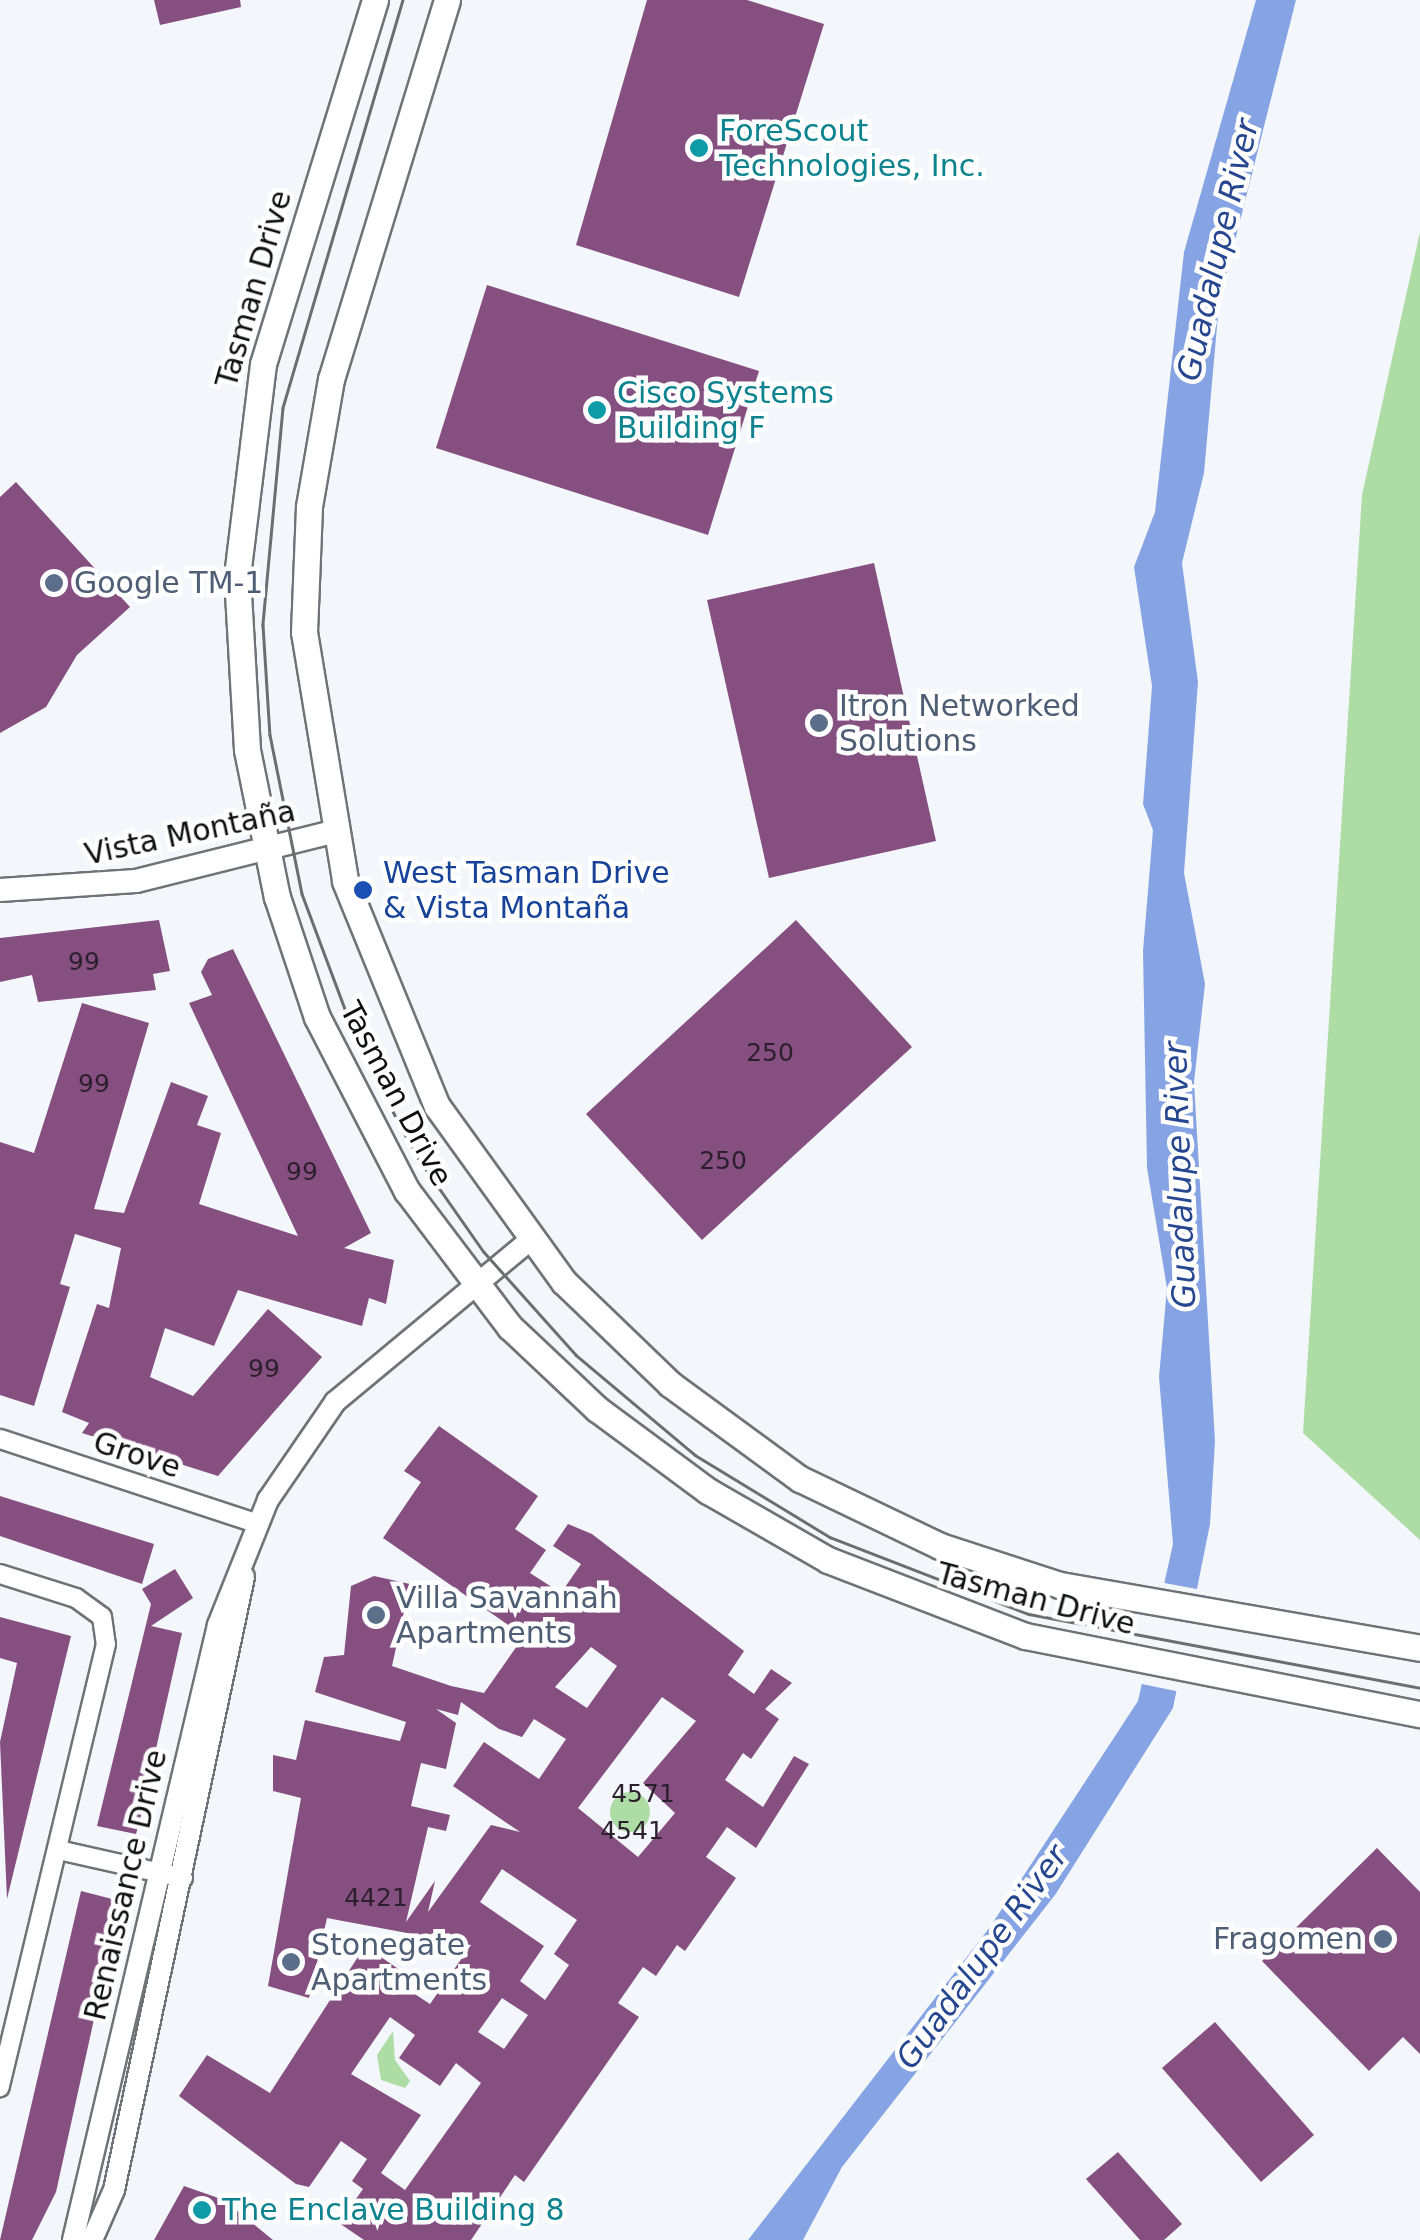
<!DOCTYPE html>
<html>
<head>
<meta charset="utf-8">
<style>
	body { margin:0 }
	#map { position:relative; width:1420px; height:2240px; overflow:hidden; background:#f3f7fc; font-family:"DejaVu Sans",sans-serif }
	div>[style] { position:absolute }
	.green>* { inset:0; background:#addca5 }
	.round { border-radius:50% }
	.water>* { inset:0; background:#86a4e4 }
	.pier>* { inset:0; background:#f3f7fc }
	.building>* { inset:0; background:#854f80 }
	.roads { filter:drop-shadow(2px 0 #6f7377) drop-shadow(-2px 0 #6f7377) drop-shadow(0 2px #6f7377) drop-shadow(0 -2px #6f7377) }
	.minor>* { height:18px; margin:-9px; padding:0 9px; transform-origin:9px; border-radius:9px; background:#fff }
	.tertiary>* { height:20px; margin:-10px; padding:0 10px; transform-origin:10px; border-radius:10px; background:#fff }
	.secondary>* { height:22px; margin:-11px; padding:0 11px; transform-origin:11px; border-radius:11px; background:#fff }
	.primary>* { height:25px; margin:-12.5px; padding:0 12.5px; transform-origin:12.5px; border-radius:12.5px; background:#fff }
	.tram>* { height:2.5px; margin:-1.25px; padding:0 1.25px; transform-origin:1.25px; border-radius:1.25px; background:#6b6d6f }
	.dots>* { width:28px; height:28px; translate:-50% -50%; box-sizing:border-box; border:5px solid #fff; border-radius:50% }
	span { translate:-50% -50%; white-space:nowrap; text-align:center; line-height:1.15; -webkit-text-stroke:9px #fff; paint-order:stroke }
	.number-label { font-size:25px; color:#2c1f2c }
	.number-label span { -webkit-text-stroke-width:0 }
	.culture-label { font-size:30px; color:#0d838f }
	.left { translate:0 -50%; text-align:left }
	.street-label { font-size:30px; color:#0e0f10 }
	.service-label { font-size:30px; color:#4e5e75 }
	.right { translate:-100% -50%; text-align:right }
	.transit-label { font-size:30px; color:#164399 }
	.water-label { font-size:32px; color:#264690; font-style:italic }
</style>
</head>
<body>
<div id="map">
	<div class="green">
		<div style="clip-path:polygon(1420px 232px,1420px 1540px,1303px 1433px,1362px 495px)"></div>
		<div class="round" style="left:610px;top:1792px;width:40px;height:40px"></div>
		<div style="clip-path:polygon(393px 2031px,395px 2060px,410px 2081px,405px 2088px,381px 2080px,377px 2055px)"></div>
	</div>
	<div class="water">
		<div style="clip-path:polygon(1256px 0,1296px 0,1219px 304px,1204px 473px,1182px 563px,1198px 682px,1184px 873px,1205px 984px,1194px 1082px,1215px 1441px,1210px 1524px,1173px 1708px,1055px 1895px,842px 2167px,803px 2240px,748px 2240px,990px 1927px,1138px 1701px,1173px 1544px,1159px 1377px,1167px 1288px,1147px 1168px,1143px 951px,1153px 830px,1143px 804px,1152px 686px,1134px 567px,1155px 512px,1184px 252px)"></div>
	</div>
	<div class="pier">
		<div style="clip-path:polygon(1159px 1582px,1202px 1590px,1181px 1692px,1137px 1683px)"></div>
	</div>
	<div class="building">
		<div style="clip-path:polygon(154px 0,240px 0,241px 7px,160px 25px)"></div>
		<div style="clip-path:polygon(647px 0,747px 0,824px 24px,739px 297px,576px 245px)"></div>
		<div style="clip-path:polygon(487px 285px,759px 371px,708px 535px,436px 448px)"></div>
		<div style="clip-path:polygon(16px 482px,130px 607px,77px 655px,46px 707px,0 733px,0 497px)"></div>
		<div style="clip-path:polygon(874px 563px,936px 841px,769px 878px,707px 600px)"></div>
		<div style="clip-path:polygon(159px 920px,170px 971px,153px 974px,156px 990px,38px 1002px,32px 975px,0 982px,0 938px)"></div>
		<div style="clip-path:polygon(796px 920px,912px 1047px,702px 1240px,586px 1114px)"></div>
		<div style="clip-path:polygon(233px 949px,371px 1233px,344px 1248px,394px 1260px,386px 1304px,369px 1298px,362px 1326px,238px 1290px,214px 1346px,165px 1328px,150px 1377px,193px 1396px,268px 1309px,322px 1357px,218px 1476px,82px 1433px,89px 1423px,62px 1412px,97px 1304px,109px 1308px,121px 1248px,75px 1234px,60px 1284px,70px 1287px,34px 1406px,0 1395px,0 1142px,34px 1153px,82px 1003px,149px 1023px,94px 1209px,124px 1213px,171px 1082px,208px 1096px,197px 1125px,221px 1133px,199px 1204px,298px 1236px,189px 1003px,212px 995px,201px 972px,208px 959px)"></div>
		<div style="clip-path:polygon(evenodd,439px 1426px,538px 1496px,515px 1529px,546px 1550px,530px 1573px,561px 1593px,581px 1564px,553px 1546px,568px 1524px,592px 1534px,744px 1651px,728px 1675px,754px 1694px,771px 1669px,792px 1683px,765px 1709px,779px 1719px,751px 1759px,743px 1753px,725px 1780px,763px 1807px,794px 1756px,809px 1764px,756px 1848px,727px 1827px,706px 1857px,736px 1878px,685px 1951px,677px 1945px,656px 1976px,643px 1967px,618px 2003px,639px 2017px,524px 2182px,515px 2175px,471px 2240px,364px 2240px,339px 2223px,363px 2189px,352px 2181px,367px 2159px,341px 2141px,309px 2187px,296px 2184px,179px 2096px,207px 2055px,270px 2093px,365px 1946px,410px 1977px,404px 1987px,430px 2004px,471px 1945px,327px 1918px,309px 1998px,268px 1986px,301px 1798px,273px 1791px,273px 1755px,296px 1760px,305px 1720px,400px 1741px,406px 1722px,315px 1692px,324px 1657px,344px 1655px,351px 1586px,374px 1576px,410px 1584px,392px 1666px,451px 1686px,484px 1693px,524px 1636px,383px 1538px,421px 1482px,404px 1471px,439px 1426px,591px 1647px,617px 1666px,587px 1708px,555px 1687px,591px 1647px,439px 1426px,662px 1697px,696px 1721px,643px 1783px,675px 1813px,638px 1857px,578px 1808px,662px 1697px,439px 1426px,461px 1702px,499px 1729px,522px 1737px,534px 1719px,566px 1739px,539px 1779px,484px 1742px,453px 1786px,520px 1832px,491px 1825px,428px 1912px,435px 1881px,406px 1922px,428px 1827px,446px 1831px,450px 1815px,411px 1806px,421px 1763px,446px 1769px,456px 1723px,436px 1709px,458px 1715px,461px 1702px,439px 1426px,502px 1869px,577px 1920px,554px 1954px,569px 1965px,545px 2000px,520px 1981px,544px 1946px,480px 1902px,502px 1869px,439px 1426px,502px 1998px,528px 2015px,504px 2049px,478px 2032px,502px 1998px,439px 1426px,390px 2017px,415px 2035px,399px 2058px,440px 2086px,456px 2063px,481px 2083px,405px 2190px,381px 2173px,421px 2115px,351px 2074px,390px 2017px)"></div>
		<div style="clip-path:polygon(0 1496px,154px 1544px,142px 1584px,0 1536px)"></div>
		<div style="clip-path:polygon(175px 1569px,193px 1598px,151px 1626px,182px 1633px,140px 1820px,136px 1834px,97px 1826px,151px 1604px,142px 1589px)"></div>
		<div style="clip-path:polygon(0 1617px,71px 1636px,7px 1899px,0 1742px,17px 1663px,0 1658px)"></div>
		<div style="clip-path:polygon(1377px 1848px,1420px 1892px,1420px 2054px,1403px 2037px,1369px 2071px,1262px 1961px)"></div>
		<div style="clip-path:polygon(81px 1891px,120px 1901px,56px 2192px,32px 2240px,0 2240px)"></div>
		<div style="clip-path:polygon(1215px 2022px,1314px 2135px,1261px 2182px,1162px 2068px)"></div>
		<div style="clip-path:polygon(1118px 2152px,1182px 2224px,1164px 2240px,1140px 2240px,1086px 2179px)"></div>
		<div style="clip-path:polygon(184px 2186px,224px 2200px,273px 2240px,154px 2240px)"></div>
	</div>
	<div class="roads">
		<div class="minor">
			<div style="left:0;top:1439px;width:272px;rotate:18.2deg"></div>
			<div style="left:0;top:1574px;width:80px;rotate:17.5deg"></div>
			<div style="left:76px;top:1598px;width:32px;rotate:36deg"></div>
			<div style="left:102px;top:1617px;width:27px;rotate:82deg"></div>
			<div style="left:106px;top:1644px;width:456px;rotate:103.5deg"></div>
			<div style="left:63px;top:1851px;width:123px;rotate:12.7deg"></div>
		</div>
		<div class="tertiary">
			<div style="left:73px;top:2240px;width:632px;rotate:-76.73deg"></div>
			<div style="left:218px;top:1625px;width:135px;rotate:-68.2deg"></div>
			<div style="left:268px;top:1500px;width:119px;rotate:-55.6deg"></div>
			<div style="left:335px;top:1402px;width:252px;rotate:-39.7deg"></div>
			<div style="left:92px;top:2240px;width:55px;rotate:-66.3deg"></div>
			<div style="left:114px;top:2190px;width:627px;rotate:-78.03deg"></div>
		</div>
		<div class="secondary">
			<div style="left:0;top:890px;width:136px;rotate:-3.8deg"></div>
			<div style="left:136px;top:881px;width:202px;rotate:-14deg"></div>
		</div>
		<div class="primary">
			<div style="left:375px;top:0;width:381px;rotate:107.1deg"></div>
			<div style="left:263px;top:364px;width:214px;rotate:97deg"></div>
			<div style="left:237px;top:576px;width:174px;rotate:86.7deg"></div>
			<div style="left:247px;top:750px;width:150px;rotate:78.5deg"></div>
			<div style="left:277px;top:897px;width:126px;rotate:71.6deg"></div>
			<div style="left:317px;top:1017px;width:196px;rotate:62.7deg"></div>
			<div style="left:407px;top:1191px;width:171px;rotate:52.9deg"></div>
			<div style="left:510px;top:1327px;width:120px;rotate:43.3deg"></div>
			<div style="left:597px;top:1409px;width:138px;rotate:36.5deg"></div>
			<div style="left:708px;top:1491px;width:138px;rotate:29.9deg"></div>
			<div style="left:828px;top:1560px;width:211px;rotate:21.1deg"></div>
			<div style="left:1025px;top:1636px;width:403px;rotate:11.2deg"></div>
			<div style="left:447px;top:0;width:396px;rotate:107deg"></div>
			<div style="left:331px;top:379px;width:130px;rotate:99.8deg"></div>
			<div style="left:309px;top:507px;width:125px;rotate:92.3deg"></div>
			<div style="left:304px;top:632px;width:252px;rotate:80.6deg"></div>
			<div style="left:345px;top:881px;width:243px;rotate:67.8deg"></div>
			<div style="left:437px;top:1106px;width:217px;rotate:54.2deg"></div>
			<div style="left:564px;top:1282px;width:147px;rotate:43.9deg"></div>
			<div style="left:670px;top:1384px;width:161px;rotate:36.2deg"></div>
			<div style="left:800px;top:1479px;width:155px;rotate:25.6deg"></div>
			<div style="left:940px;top:1546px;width:126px;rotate:18deg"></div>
			<div style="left:1060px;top:1585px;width:365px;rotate:9.9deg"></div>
		</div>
	</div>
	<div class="tram">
		<div style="left:403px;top:0;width:425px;rotate:106.4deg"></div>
		<div style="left:283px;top:408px;width:218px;rotate:95.3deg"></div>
		<div style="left:263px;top:625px;width:110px;rotate:86.4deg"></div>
		<div style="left:270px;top:735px;width:162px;rotate:78.6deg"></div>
		<div style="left:302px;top:894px;width:165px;rotate:69.5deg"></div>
		<div style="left:360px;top:1049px;width:120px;rotate:62.2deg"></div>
		<div style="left:416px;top:1155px;width:118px;rotate:55deg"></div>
		<div style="left:484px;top:1252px;width:138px;rotate:48.2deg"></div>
		<div style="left:576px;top:1355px;width:155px;rotate:40deg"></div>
		<div style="left:695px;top:1455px;width:158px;rotate:31.3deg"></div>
		<div style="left:830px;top:1537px;width:213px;rotate:21.2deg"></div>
		<div style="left:1029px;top:1614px;width:398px;rotate:10.7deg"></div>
	</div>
	<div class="dots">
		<div style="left:699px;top:148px;background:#0f9aa8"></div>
		<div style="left:597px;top:410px;background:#0f9aa8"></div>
		<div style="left:54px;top:583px;background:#5c6f8a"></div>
		<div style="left:819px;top:723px;background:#5c6f8a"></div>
		<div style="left:363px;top:890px;background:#1a4fb4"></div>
		<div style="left:376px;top:1615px;background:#5c6f8a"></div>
		<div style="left:1383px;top:1939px;background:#5c6f8a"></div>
		<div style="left:291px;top:1962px;background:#5c6f8a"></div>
		<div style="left:202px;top:2210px;background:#0f9aa8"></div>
	</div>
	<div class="number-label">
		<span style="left:84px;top:962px">99</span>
		<span style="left:770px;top:1053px">250</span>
		<span style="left:94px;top:1084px">99</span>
		<span style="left:723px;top:1161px">250</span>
		<span style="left:302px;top:1172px">99</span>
		<span style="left:264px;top:1369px">99</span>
		<span style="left:643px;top:1794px">4571</span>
		<span style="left:632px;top:1831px">4541</span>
		<span style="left:376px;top:1898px">4421</span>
	</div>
	<div class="culture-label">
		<span class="left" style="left:719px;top:148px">ForeScout<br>Technologies, Inc.</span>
		<span class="left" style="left:617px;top:410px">Cisco Systems<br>Building F</span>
		<span class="left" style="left:222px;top:2210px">The Enclave Building 8</span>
	</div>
	<div class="street-label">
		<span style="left:254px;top:289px;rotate:-74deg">Tasman Drive</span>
		<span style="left:190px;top:833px;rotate:-12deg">Vista Montaña</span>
		<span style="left:396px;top:1094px;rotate:62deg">Tasman Drive</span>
		<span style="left:137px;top:1455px;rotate:18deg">Grove</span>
		<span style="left:1036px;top:1599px;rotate:15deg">Tasman Drive</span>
		<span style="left:126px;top:1885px;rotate:-77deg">Renaissance Drive</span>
	</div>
	<div class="service-label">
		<span class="left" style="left:74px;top:583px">Google TM-1</span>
		<span class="left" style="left:839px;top:723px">Itron Networked<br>Solutions</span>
		<span class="left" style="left:396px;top:1615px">Villa Savannah<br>Apartments</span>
		<span class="right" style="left:1363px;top:1939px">Fragomen</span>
		<span class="left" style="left:311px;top:1962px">Stonegate<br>Apartments</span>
	</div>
	<div class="transit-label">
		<span class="left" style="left:383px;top:890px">West Tasman Drive<br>&amp; Vista Montaña</span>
	</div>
	<div class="water-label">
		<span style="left:1218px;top:250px;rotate:-77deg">Guadalupe River</span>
		<span style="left:1180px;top:1175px;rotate:-92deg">Guadalupe River</span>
		<span style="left:982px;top:1957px;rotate:-54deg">Guadalupe River</span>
	</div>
</div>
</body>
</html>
